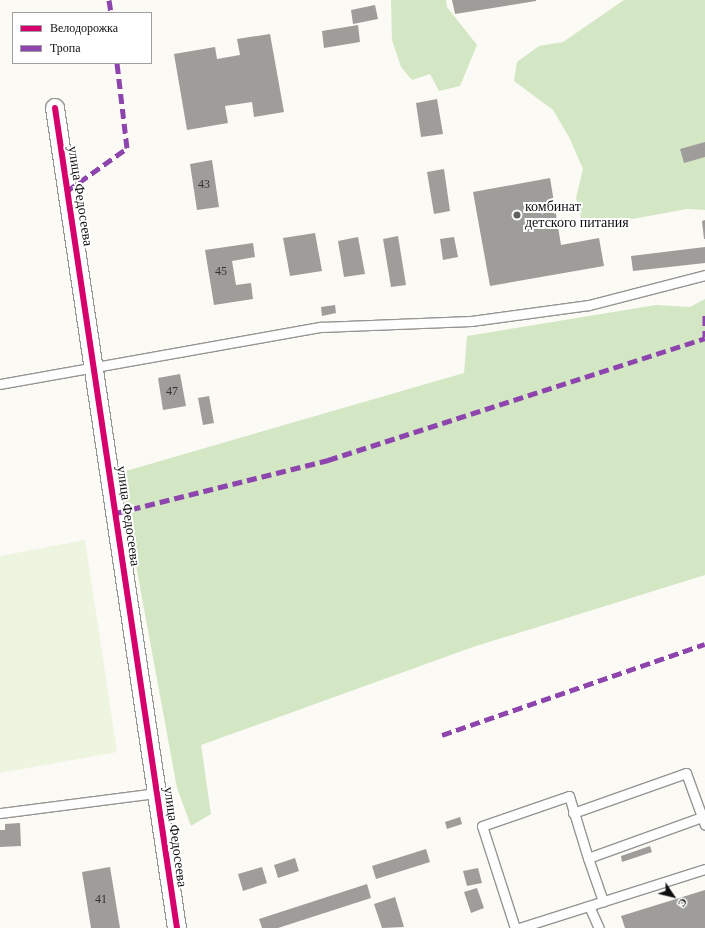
<!DOCTYPE html>
<html>
<head>
<meta charset="utf-8">
<style>
	body { margin:0 }
	#map { position:relative; width:705px; height:928px; overflow:hidden; background:#fbfaf5; font-family:Georgia,serif }
	div>[style] { position:absolute }
	.forest>* { inset:0; background:#d4e7c5 }
	.pitch>* { inset:0; background:#edf4e0 }
	.building>* { inset:0; background:#9f9d9a }
	.roads { filter:drop-shadow(1px 0 #959593) drop-shadow(-1px 0 #959593) drop-shadow(0 1px #959593) drop-shadow(0 -1px #959593) }
	.service>* { height:9px; margin:-4.5px; padding:0 4.5px; transform-origin:4.5px; border-radius:4.5px; background:#fefefe }
	.minor>* { height:18px; margin:-9px; padding:0 9px; transform-origin:9px; border-radius:9px; background:#fefefe }
	.quiet>* { height:5px; margin-top:-2.5px; transform-origin:0; background:repeating-linear-gradient(90deg,#8e44ad 0 10px,transparent 0 15px) }
	.cycleway>* { height:6px; margin:-3px; padding:0 3px; transform-origin:3px; border-radius:3px; background:#d6006c }
	.dots>* { width:11px; height:11px; translate:-50% -50%; box-sizing:border-box; border:2px solid #fff; border-radius:50% }
	span { translate:-50% -50%; white-space:nowrap; text-align:center; line-height:1.15; -webkit-text-stroke:4px #fff; paint-order:stroke }
	.number-label { font-size:12px; color:#333232 }
	.number-label span { -webkit-text-stroke-width:0 }
	.street-label { font-size:14px; color:#0f0f0f }
	.poi-label { font-size:14px; color:#0f0f0f }
	.left { translate:0 -50%; text-align:left }
	.legend { position:absolute; left:12px; top:12px; width:140px; height:52px; box-sizing:border-box; background:#fff; border:1px solid #9f9f9f; margin:0; padding:5px 7px; list-style:none; font-size:12px; color:#0f0f0f }
	.legend li { display:flex; align-items:center; gap:8px; height:20px }
	.legend b { width:20px; border:1px solid #9f9f9f }
	.north { position:absolute; left:653px; top:876px; width:40px; height:40px; -webkit-text-stroke:3px #fff; paint-order:stroke; rotate:125deg; font-size:11px; font-weight:700; line-height:16px; text-align:center; color:#0f0f0f }
	.north::after { content:''; display:block; margin:auto; width:14px; height:18px; background:#0f0f0f; clip-path:polygon(50% 0,100% 100%,50% 72%,0 100%) }
</style>
</head>
<body>
<div id="map">
	<div class="forest">
		<div style="clip-path:polygon(391px 0,446px 0,447px 7px,477px 45px,460px 86px,439px 91px,430px 74px,412px 80px,401px 67px,392px 40px)"></div>
		<div style="clip-path:polygon(624px 0,705px 0,705px 210px,687px 209px,605px 224px,581px 218px,576px 198px,583px 169px,569px 137px,553px 110px,514px 81px,517px 62px,539px 46px,563px 42px)"></div>
		<div style="clip-path:polygon(705px 299px,705px 575px,473px 647px,201px 745px,211px 814px,191px 826px,177px 788px,119px 473px,464px 373px,467px 336px,656px 305px,690px 307px)"></div>
	</div>
	<div class="pitch">
		<div style="clip-path:polygon(85px 540px,117px 752px,0 773px,0 556px)"></div>
	</div>
	<div class="building">
		<div style="clip-path:polygon(452px 0,536px 0,536px 1px,455px 14px)"></div>
		<div style="clip-path:polygon(375px 5px,378px 19px,353px 24px,351px 10px)"></div>
		<div style="clip-path:polygon(358px 25px,360px 42px,324px 48px,322px 31px)"></div>
		<div style="clip-path:polygon(270px 34px,284px 112px,254px 117px,252px 102px,225px 106px,228px 123px,187px 130px,174px 54px,215px 47px,217px 59px,240px 55px,237px 39px)"></div>
		<div style="clip-path:polygon(437px 99px,443px 134px,421px 137px,416px 103px)"></div>
		<div style="clip-path:polygon(705px 142px,705px 157px,684px 163px,680px 149px)"></div>
		<div style="clip-path:polygon(212px 160px,219px 207px,197px 210px,190px 164px)"></div>
		<div style="clip-path:polygon(444px 169px,450px 211px,434px 214px,427px 172px)"></div>
		<div style="clip-path:polygon(550px 178px,561px 245px,599px 238px,604px 266px,490px 286px,473px 192px)"></div>
		<div style="clip-path:polygon(705px 220px,705px 239px,704px 239px,702px 221px)"></div>
		<div style="clip-path:polygon(315px 233px,322px 271px,290px 276px,283px 238px)"></div>
		<div style="clip-path:polygon(398px 236px,406px 285px,391px 287px,383px 239px)"></div>
		<div style="clip-path:polygon(358px 237px,365px 274px,344px 277px,338px 241px)"></div>
		<div style="clip-path:polygon(454px 237px,458px 257px,443px 260px,440px 239px)"></div>
		<div style="clip-path:polygon(253px 243px,255px 257px,232px 261px,236px 285px,251px 283px,253px 299px,214px 305px,205px 250px)"></div>
		<div style="clip-path:polygon(705px 247px,705px 263px,633px 271px,631px 256px)"></div>
		<div style="clip-path:polygon(335px 305px,336px 313px,322px 316px,321px 307px)"></div>
		<div style="clip-path:polygon(180px 374px,186px 406px,163px 410px,158px 378px)"></div>
		<div style="clip-path:polygon(209px 396px,214px 423px,203px 425px,198px 398px)"></div>
		<div style="clip-path:polygon(460px 817px,462px 824px,447px 829px,445px 822px)"></div>
		<div style="clip-path:polygon(20px 823px,21px 846px,0 847px,0 830px,5px 830px,5px 824px)"></div>
		<div style="clip-path:polygon(650px 846px,652px 852px,622px 862px,621px 856px)"></div>
		<div style="clip-path:polygon(426px 849px,430px 862px,376px 879px,372px 866px)"></div>
		<div style="clip-path:polygon(295px 858px,299px 871px,278px 878px,274px 865px)"></div>
		<div style="clip-path:polygon(110px 867px,120px 928px,91px 928px,82px 872px)"></div>
		<div style="clip-path:polygon(262px 867px,267px 883px,243px 891px,238px 874px)"></div>
		<div style="clip-path:polygon(478px 868px,482px 883px,467px 886px,463px 871px)"></div>
		<div style="clip-path:polygon(367px 884px,371px 898px,278px 928px,262px 928px,259px 919px)"></div>
		<div style="clip-path:polygon(477px 888px,484px 908px,471px 913px,464px 892px)"></div>
		<div style="clip-path:polygon(705px 890px,705px 928px,625px 928px,621px 916px)"></div>
		<div style="clip-path:polygon(395px 897px,404px 927px,382px 928px,374px 904px)"></div>
	</div>
	<div class="roads">
		<div class="service">
			<div style="left:0;top:384px;width:326px;rotate:-10.1deg"></div>
			<div style="left:321px;top:327px;width:150px;rotate:-2.3deg"></div>
			<div style="left:471px;top:321px;width:119px;rotate:-7.7deg"></div>
			<div style="left:589px;top:305px;width:120px;rotate:-14.5deg"></div>
			<div style="left:0;top:813px;width:158px;rotate:-7.3deg"></div>
			<div style="left:573px;top:813px;width:120px;rotate:-19.5deg"></div>
			<div style="left:686px;top:773px;width:55px;rotate:69.9deg"></div>
			<div style="left:588px;top:858px;width:46px;rotate:70.8deg"></div>
			<div style="left:589px;top:906px;width:24px;rotate:66deg"></div>
			<div style="left:515px;top:928px;width:107px;rotate:-107.9deg"></div>
			<div style="left:482px;top:826px;width:92px;rotate:-19deg"></div>
			<div style="left:569px;top:796px;width:65px;rotate:73deg"></div>
			<div style="left:588px;top:858px;width:121px;rotate:-19.8deg"></div>
			<div style="left:519px;top:928px;width:195px;rotate:-17.6deg"></div>
		</div>
		<div class="minor">
			<div style="left:55px;top:108px;width:829px;rotate:81.54deg"></div>
		</div>
	</div>
	<div class="quiet">
		<div style="left:109px;top:0;width:13px;rotate:81deg"></div>
		<div style="left:67px;top:191px;width:74px;rotate:-35.6deg"></div>
		<div style="left:127px;top:148px;width:86px;rotate:-96.7deg"></div>
		<div style="left:705px;top:315px;width:22px;rotate:90deg"></div>
		<div style="left:116px;top:513px;width:219px;rotate:-14deg"></div>
		<div style="left:328px;top:460px;width:396px;rotate:-17.9deg"></div>
		<div style="left:442px;top:735px;width:278px;rotate:-19.1deg"></div>
	</div>
	<div class="cycleway">
		<div style="left:55px;top:108px;width:829px;rotate:81.54deg"></div>
	</div>
	<div class="dots">
		<div style="left:517px;top:215px;background:#626160"></div>
	</div>
	<div class="number-label">
		<span style="left:204px;top:185px">43</span>
		<span style="left:221px;top:272px">45</span>
		<span style="left:172px;top:392px">47</span>
		<span style="left:101px;top:900px">41</span>
	</div>
	<div class="street-label">
		<span style="left:80px;top:196px;rotate:81deg">улица Федосеева</span>
		<span style="left:128px;top:516px;rotate:82deg">улица Федосеева</span>
		<span style="left:175px;top:837px;rotate:82deg">улица Федосеева</span>
	</div>
	<div class="poi-label">
		<span class="left" style="left:525px;top:215px">комбинат<br>детского питания</span>
	</div>
	<ul class="legend">
	<li><b style="height:5px;background:#d6006c"></b>Велодорожка</li>
	<li><b style="height:5px;background:#8e44ad"></b>Тропа</li>
	</ul>
	<div class="north">С</div>
</div>
</body>
</html>
